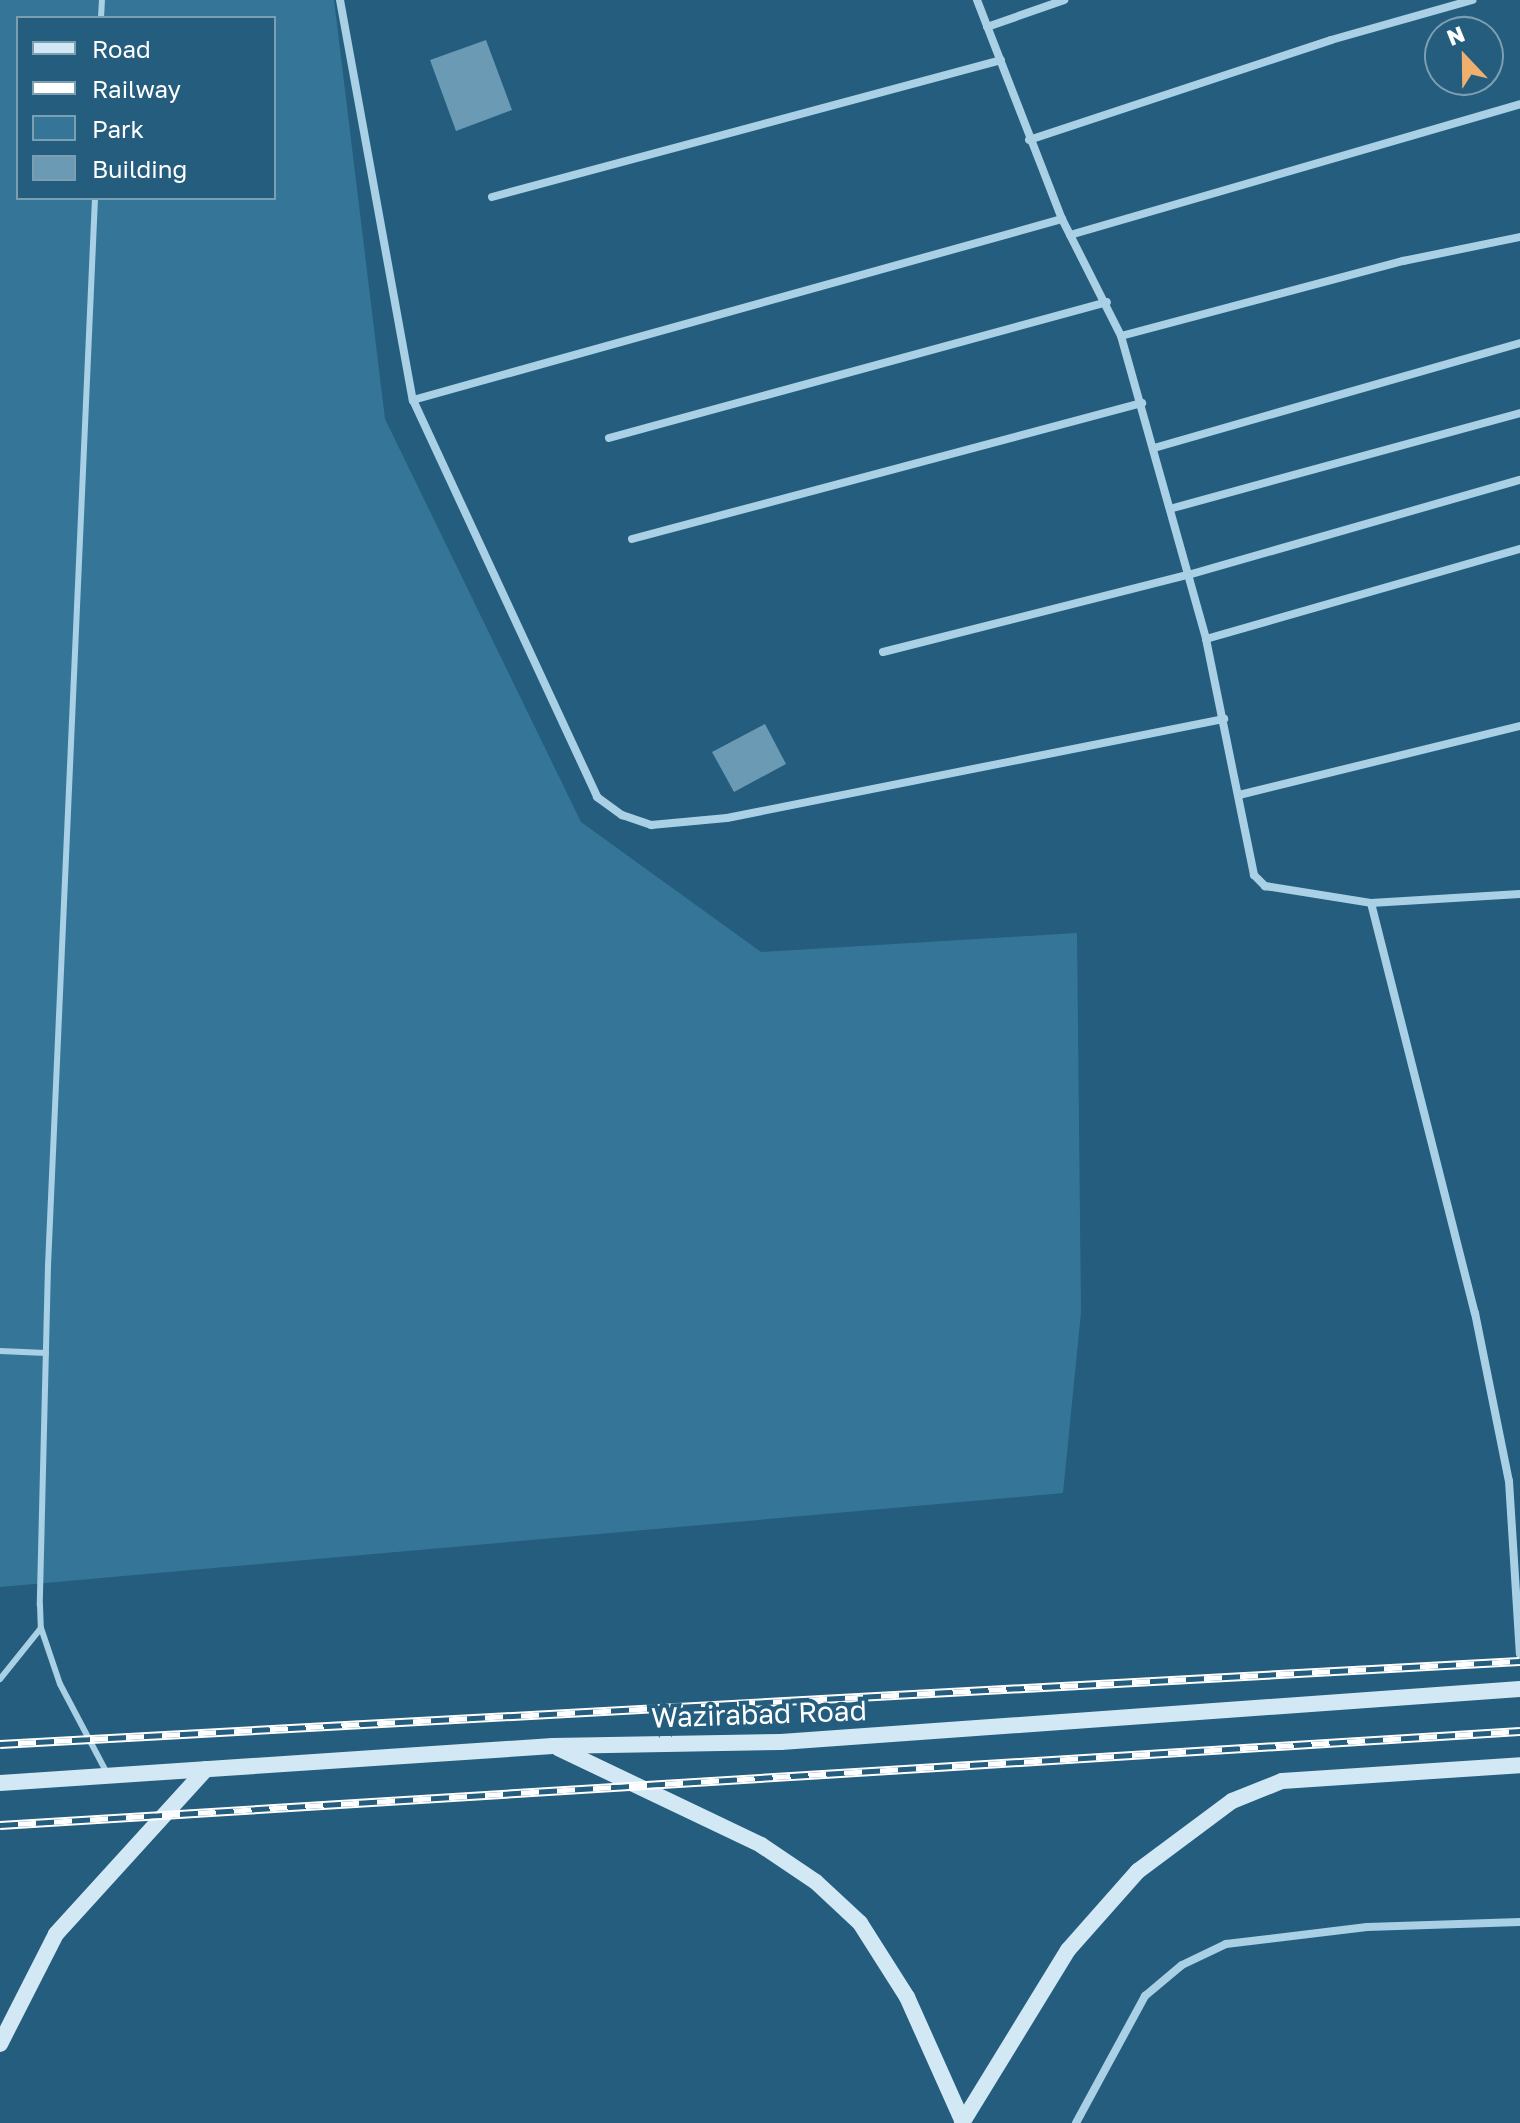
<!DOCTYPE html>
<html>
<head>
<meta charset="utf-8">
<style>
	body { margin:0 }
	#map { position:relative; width:1520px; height:2123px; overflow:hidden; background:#245d7d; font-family:"Golos Text",sans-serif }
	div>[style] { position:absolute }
	.green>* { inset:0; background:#357698 }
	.building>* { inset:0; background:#6a9ab4 }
	.lane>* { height:6px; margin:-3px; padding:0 3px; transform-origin:3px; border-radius:3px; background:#a9d0e5 }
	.street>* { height:8px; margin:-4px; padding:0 4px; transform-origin:4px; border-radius:4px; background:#a9d0e5 }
	.secondary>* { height:16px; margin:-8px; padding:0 8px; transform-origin:8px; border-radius:8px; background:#d2e8f5 }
	.rail>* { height:9px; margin-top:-4.5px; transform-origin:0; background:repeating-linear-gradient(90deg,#245d7d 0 18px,#fff 0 36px); box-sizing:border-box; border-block:2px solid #fff }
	span { translate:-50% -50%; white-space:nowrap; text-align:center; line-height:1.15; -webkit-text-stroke:8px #245d7d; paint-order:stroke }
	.street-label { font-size:28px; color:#fff }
	.legend { position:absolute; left:16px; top:16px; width:260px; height:184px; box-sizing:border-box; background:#245d7d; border:2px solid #7c9eb1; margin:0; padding:10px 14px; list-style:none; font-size:24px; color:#fff }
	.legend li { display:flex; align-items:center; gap:16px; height:40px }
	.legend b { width:40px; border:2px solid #7c9eb1 }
	.north { position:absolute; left:1424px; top:16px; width:80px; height:80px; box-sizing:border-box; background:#245d7d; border:2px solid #7c9eb1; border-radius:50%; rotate:338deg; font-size:22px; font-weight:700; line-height:32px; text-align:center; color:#fff }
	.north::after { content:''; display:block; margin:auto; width:28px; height:36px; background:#efb06d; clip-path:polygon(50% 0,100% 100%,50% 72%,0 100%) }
</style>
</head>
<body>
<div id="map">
	<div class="green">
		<div style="clip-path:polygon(evenodd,0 0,334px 0,385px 419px,581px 822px,761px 952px,1077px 933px,1081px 1312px,1063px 1493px,0 1587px,0 0,18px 18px,274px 18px,274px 198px,18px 198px,18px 18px)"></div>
	</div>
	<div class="building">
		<div style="clip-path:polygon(486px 40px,512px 110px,456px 131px,430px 60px)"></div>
		<div style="clip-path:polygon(765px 724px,786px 764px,734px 792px,712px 752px)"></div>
	</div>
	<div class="lane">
		<div style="left:101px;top:18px;width:18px;rotate:-87deg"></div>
		<div style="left:95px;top:198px;width:1069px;rotate:92.52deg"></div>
		<div style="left:48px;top:1266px;width:339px;rotate:91.4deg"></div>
		<div style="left:40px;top:1605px;width:23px;rotate:88deg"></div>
		<div style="left:41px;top:1628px;width:59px;rotate:71.3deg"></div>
		<div style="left:60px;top:1684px;width:101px;rotate:62.2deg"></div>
		<div style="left:0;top:1351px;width:46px;rotate:2.5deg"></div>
		<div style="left:0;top:1679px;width:65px;rotate:-51.2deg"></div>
	</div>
	<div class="street">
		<div style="left:340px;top:0;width:407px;rotate:79.7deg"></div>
		<div style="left:413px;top:400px;width:438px;rotate:65.1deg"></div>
		<div style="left:597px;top:797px;width:31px;rotate:36deg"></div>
		<div style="left:622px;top:815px;width:31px;rotate:19deg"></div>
		<div style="left:651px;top:825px;width:76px;rotate:-5.3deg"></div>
		<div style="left:727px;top:818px;width:507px;rotate:-11.27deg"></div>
		<div style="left:977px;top:0;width:235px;rotate:68.8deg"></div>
		<div style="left:1062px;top:219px;width:131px;rotate:63.2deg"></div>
		<div style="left:1121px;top:336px;width:315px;rotate:74.3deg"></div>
		<div style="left:1206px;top:639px;width:241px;rotate:78.5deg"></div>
		<div style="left:1254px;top:875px;width:16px;rotate:45deg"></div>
		<div style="left:1265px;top:886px;width:107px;rotate:9.1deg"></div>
		<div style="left:1371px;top:903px;width:149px;rotate:-3.5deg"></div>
		<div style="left:987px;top:27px;width:82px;rotate:-19.3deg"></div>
		<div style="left:1029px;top:140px;width:318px;rotate:-18.3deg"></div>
		<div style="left:1331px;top:40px;width:147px;rotate:-15.8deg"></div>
		<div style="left:492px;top:197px;width:527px;rotate:-15.06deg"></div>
		<div style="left:1070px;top:235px;width:469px;rotate:-16.2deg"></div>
		<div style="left:1121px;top:336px;width:292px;rotate:-14.9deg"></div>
		<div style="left:1403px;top:261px;width:119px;rotate:-11.6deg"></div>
		<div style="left:413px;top:400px;width:674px;rotate:-15.58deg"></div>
		<div style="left:609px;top:438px;width:516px;rotate:-15.27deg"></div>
		<div style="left:1154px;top:448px;width:381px;rotate:-16deg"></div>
		<div style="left:1173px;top:508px;width:360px;rotate:-15.3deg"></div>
		<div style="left:632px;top:539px;width:528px;rotate:-14.93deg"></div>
		<div style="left:1206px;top:639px;width:327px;rotate:-16deg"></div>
		<div style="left:883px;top:652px;width:315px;rotate:-14.2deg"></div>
		<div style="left:1188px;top:575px;width:345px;rotate:-16deg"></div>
		<div style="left:1239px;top:795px;width:289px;rotate:-13.8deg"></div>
		<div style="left:1371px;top:903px;width:423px;rotate:75.8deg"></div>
		<div style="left:1475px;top:1313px;width:171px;rotate:78.6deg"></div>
		<div style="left:1509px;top:1481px;width:173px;rotate:86.4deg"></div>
		<div style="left:1076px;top:2123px;width:145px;rotate:-61.5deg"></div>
		<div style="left:1145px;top:1996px;width:48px;rotate:-40deg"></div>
		<div style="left:1182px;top:1965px;width:49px;rotate:-25.5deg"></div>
		<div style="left:1226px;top:1944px;width:142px;rotate:-6.9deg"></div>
		<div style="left:1367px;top:1927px;width:153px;rotate:-1.9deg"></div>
	</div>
	<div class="secondary">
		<div style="left:558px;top:1748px;width:225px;rotate:25.5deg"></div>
		<div style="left:761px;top:1845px;width:66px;rotate:33.9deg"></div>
		<div style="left:816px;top:1882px;width:60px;rotate:43deg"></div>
		<div style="left:860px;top:1923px;width:88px;rotate:57.6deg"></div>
		<div style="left:907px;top:1997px;width:135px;rotate:65.9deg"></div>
		<div style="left:0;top:1783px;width:554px;rotate:-3.83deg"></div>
		<div style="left:553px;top:1746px;width:228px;rotate:-1deg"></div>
		<div style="left:781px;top:1742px;width:741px;rotate:-4.1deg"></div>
		<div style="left:0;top:2044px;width:123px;rotate:-63deg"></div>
		<div style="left:56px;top:1934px;width:223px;rotate:-47.7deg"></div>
		<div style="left:962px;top:2123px;width:203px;rotate:-58.5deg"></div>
		<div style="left:1068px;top:1950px;width:106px;rotate:-48.5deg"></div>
		<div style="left:1138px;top:1871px;width:117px;rotate:-36.7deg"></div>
		<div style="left:1232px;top:1801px;width:54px;rotate:-21.8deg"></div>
		<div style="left:1282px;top:1781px;width:239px;rotate:-3.8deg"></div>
	</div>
	<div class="rail">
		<div style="left:0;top:1744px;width:1522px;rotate:-3.13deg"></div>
		<div style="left:0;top:1825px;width:1523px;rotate:-3.54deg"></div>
	</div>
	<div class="street-label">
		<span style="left:759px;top:1714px;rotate:-2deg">Wazirabad Road</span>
	</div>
	<ul class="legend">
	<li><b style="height:10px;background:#d2e8f5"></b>Road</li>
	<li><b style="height:10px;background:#fff"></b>Railway</li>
	<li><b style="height:22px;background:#357698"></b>Park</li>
	<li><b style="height:22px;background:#6a9ab4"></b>Building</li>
	</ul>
	<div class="north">N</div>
</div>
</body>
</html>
